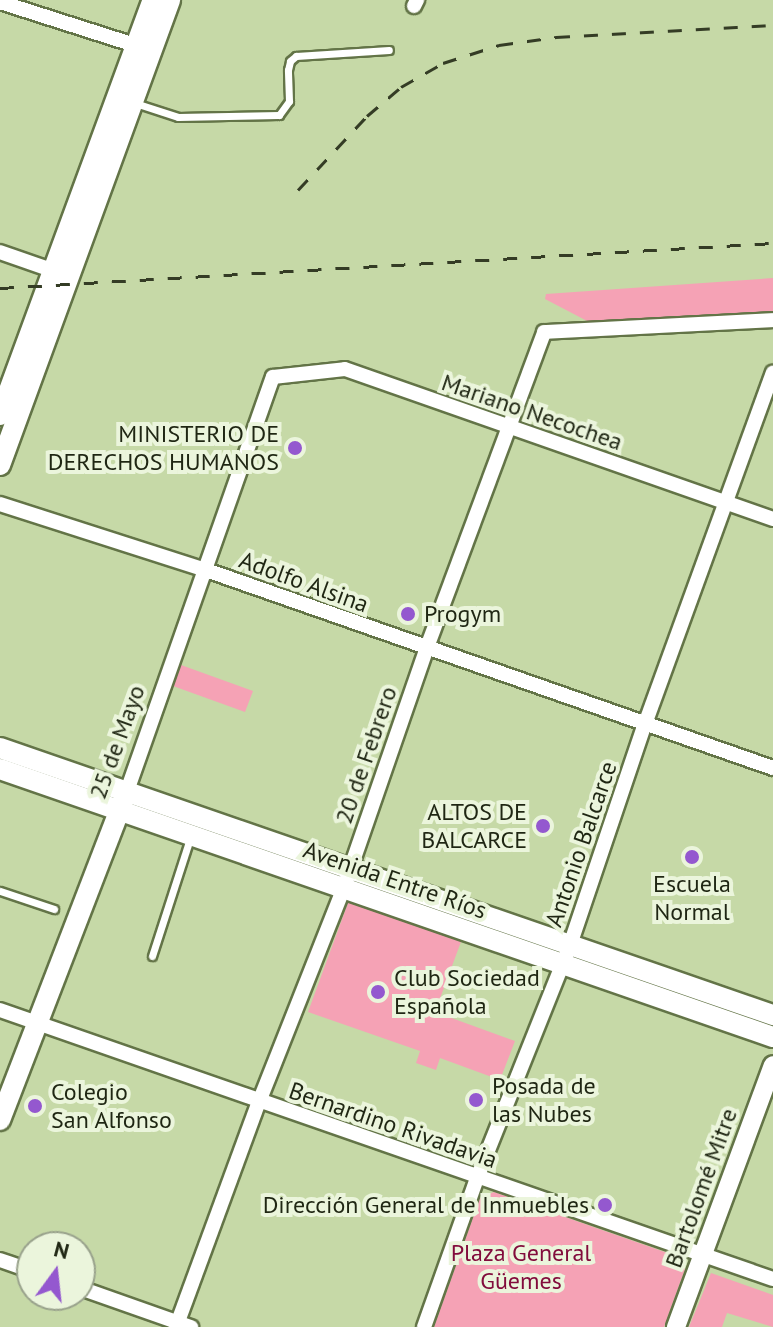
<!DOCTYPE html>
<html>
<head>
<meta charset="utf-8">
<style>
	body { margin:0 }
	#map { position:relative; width:773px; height:1327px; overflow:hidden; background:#c6d9a7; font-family:"PT Sans",sans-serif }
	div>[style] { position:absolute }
	.green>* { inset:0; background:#f5a2b5 }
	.roads { filter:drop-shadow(2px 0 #637447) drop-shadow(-2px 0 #637447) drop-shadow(0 2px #637447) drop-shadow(0 -2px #637447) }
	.service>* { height:7px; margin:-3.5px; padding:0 3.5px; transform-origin:3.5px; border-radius:3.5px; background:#fff }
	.minor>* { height:14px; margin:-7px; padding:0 7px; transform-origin:7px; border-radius:7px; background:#fff }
	.tertiary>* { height:18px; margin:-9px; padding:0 9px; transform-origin:9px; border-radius:9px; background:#fff }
	.secondary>* { height:20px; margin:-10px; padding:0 10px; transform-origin:10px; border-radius:10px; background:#fff }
	.rail>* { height:3px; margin-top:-1.5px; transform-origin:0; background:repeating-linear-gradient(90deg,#343c25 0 14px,transparent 0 28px) }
	.dots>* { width:22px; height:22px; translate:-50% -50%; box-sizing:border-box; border:4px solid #ebf5dc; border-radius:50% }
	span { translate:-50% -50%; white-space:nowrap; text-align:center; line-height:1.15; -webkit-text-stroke:8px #ebf5dc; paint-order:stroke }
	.street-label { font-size:24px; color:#1f2613 }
	.poi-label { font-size:24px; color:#1f2613 }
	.right { translate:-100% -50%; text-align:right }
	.left { translate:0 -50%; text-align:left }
	.park-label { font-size:24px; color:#820c3c }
	.north { position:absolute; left:16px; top:1231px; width:80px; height:80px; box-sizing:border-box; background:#ebf5dc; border:2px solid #99a28c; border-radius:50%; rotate:15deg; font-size:22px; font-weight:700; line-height:32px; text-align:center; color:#1f2613 }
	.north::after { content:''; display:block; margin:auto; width:28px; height:36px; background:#9458cf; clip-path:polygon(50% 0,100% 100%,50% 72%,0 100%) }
</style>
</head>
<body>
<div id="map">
	<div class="green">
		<div style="clip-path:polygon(773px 278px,773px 311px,768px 316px,591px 323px,545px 299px,546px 294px)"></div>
		<div style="clip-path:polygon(181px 665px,253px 691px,245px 712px,173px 686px)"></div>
		<div style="clip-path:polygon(358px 901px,462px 939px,435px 1012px,515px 1041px,500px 1080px,440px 1058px,436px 1070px,416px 1063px,420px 1051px,308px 1012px,348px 903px)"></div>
		<div style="clip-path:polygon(494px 1192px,679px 1257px,685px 1269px,664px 1327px,434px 1327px,480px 1198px)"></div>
		<div style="clip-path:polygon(711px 1273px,773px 1295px,773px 1327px,727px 1313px,722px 1327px,689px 1327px)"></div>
	</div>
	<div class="roads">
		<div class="service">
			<div style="left:135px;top:103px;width:45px;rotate:18deg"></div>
			<div style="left:178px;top:117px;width:101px;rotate:-1.1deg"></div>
			<div style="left:279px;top:115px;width:17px;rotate:-54deg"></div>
			<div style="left:289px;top:101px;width:31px;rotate:-92deg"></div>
			<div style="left:288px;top:70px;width:9px;rotate:-77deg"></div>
			<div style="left:290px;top:61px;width:8px;rotate:-40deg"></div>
			<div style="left:296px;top:56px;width:93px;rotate:-3.7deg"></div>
			<div style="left:0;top:891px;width:57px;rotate:18.4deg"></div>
			<div style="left:152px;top:956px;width:124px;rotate:-72.1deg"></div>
		</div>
		<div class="minor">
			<div style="left:0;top:2px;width:151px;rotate:17.7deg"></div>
			<div style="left:414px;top:6px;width:7px;rotate:-63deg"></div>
			<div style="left:0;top:252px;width:64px;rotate:19.3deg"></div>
			<div style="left:0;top:504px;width:216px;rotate:17.8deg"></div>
			<div style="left:206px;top:570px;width:601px;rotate:19.25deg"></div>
			<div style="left:127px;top:791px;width:439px;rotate:-70.6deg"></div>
			<div style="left:273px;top:377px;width:72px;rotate:-6.3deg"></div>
			<div style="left:345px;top:369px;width:454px;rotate:19.3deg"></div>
			<div style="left:0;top:1010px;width:818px;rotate:19.19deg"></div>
			<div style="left:0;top:1260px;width:34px;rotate:19deg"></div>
			<div style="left:80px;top:1288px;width:118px;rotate:19.4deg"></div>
			<div style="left:176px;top:1327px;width:240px;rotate:-69.8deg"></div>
			<div style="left:259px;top:1102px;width:228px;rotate:-68.4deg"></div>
			<div style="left:343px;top:890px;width:254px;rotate:-70.9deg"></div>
			<div style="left:426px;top:650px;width:339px;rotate:-69.6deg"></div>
			<div style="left:544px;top:332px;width:229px;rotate:-3deg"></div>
			<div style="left:424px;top:1327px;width:158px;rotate:-70.4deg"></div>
			<div style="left:477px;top:1178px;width:251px;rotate:-68.2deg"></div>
			<div style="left:570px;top:945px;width:233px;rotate:-71.3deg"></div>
			<div style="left:645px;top:724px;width:374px;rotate:-70deg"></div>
		</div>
		<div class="tertiary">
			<div style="left:676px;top:1327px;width:279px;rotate:-69.7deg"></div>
		</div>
		<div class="secondary">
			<div style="left:0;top:415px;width:442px;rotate:-69.8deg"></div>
			<div style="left:0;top:465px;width:495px;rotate:-69.9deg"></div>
			<div style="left:0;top:748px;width:818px;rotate:19.06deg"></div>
			<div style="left:0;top:769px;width:818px;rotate:19.12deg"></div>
			<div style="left:0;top:1120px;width:344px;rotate:-68.9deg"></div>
		</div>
	</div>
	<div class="rail">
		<div style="left:298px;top:190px;width:101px;rotate:-47deg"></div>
		<div style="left:367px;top:116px;width:45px;rotate:-40.5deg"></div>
		<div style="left:401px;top:87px;width:48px;rotate:-29.7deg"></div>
		<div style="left:443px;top:63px;width:59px;rotate:-17.8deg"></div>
		<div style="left:499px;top:45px;width:58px;rotate:-8deg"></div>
		<div style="left:556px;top:37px;width:217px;rotate:-3.2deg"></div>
		<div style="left:0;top:288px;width:774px;rotate:-3.33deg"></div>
	</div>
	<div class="dots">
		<div style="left:295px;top:448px;background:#9458cf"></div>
		<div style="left:408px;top:614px;background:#9458cf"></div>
		<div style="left:543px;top:826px;background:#9458cf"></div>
		<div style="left:692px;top:857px;background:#9458cf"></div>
		<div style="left:378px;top:992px;background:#9458cf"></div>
		<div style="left:476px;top:1100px;background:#9458cf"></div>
		<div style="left:35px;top:1106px;background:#9458cf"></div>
		<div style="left:605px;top:1205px;background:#9458cf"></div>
	</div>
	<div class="street-label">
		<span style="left:532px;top:412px;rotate:19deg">Mariano Necochea</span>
		<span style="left:304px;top:582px;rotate:20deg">Adolfo Alsina</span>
		<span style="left:117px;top:742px;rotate:-70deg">25 de Mayo</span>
		<span style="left:366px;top:755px;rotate:-71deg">20 de Febrero</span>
		<span style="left:581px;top:844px;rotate:-71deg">Antonio Balcarce</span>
		<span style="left:395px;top:880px;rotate:19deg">Avenida Entre Ríos</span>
		<span style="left:393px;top:1125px;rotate:19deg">Bernardino Rivadavia</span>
		<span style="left:701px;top:1188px;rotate:-70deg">Bartolomé Mitre</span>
	</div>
	<div class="poi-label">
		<span class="right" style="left:279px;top:448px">MINISTERIO DE<br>DERECHOS HUMANOS</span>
		<span class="left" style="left:424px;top:614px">Progym</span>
		<span class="right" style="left:527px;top:826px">ALTOS DE<br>BALCARCE</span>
		<span style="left:692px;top:898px">Escuela<br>Normal</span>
		<span class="left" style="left:394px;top:992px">Club Sociedad<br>Española</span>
		<span class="left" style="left:492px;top:1100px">Posada de<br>las Nubes</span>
		<span class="left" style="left:51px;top:1106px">Colegio<br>San Alfonso</span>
		<span class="right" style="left:589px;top:1205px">Dirección General de Inmuebles</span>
	</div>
	<div class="park-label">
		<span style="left:521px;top:1267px">Plaza General<br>Güemes</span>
	</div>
	<div class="north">N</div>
</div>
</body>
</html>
